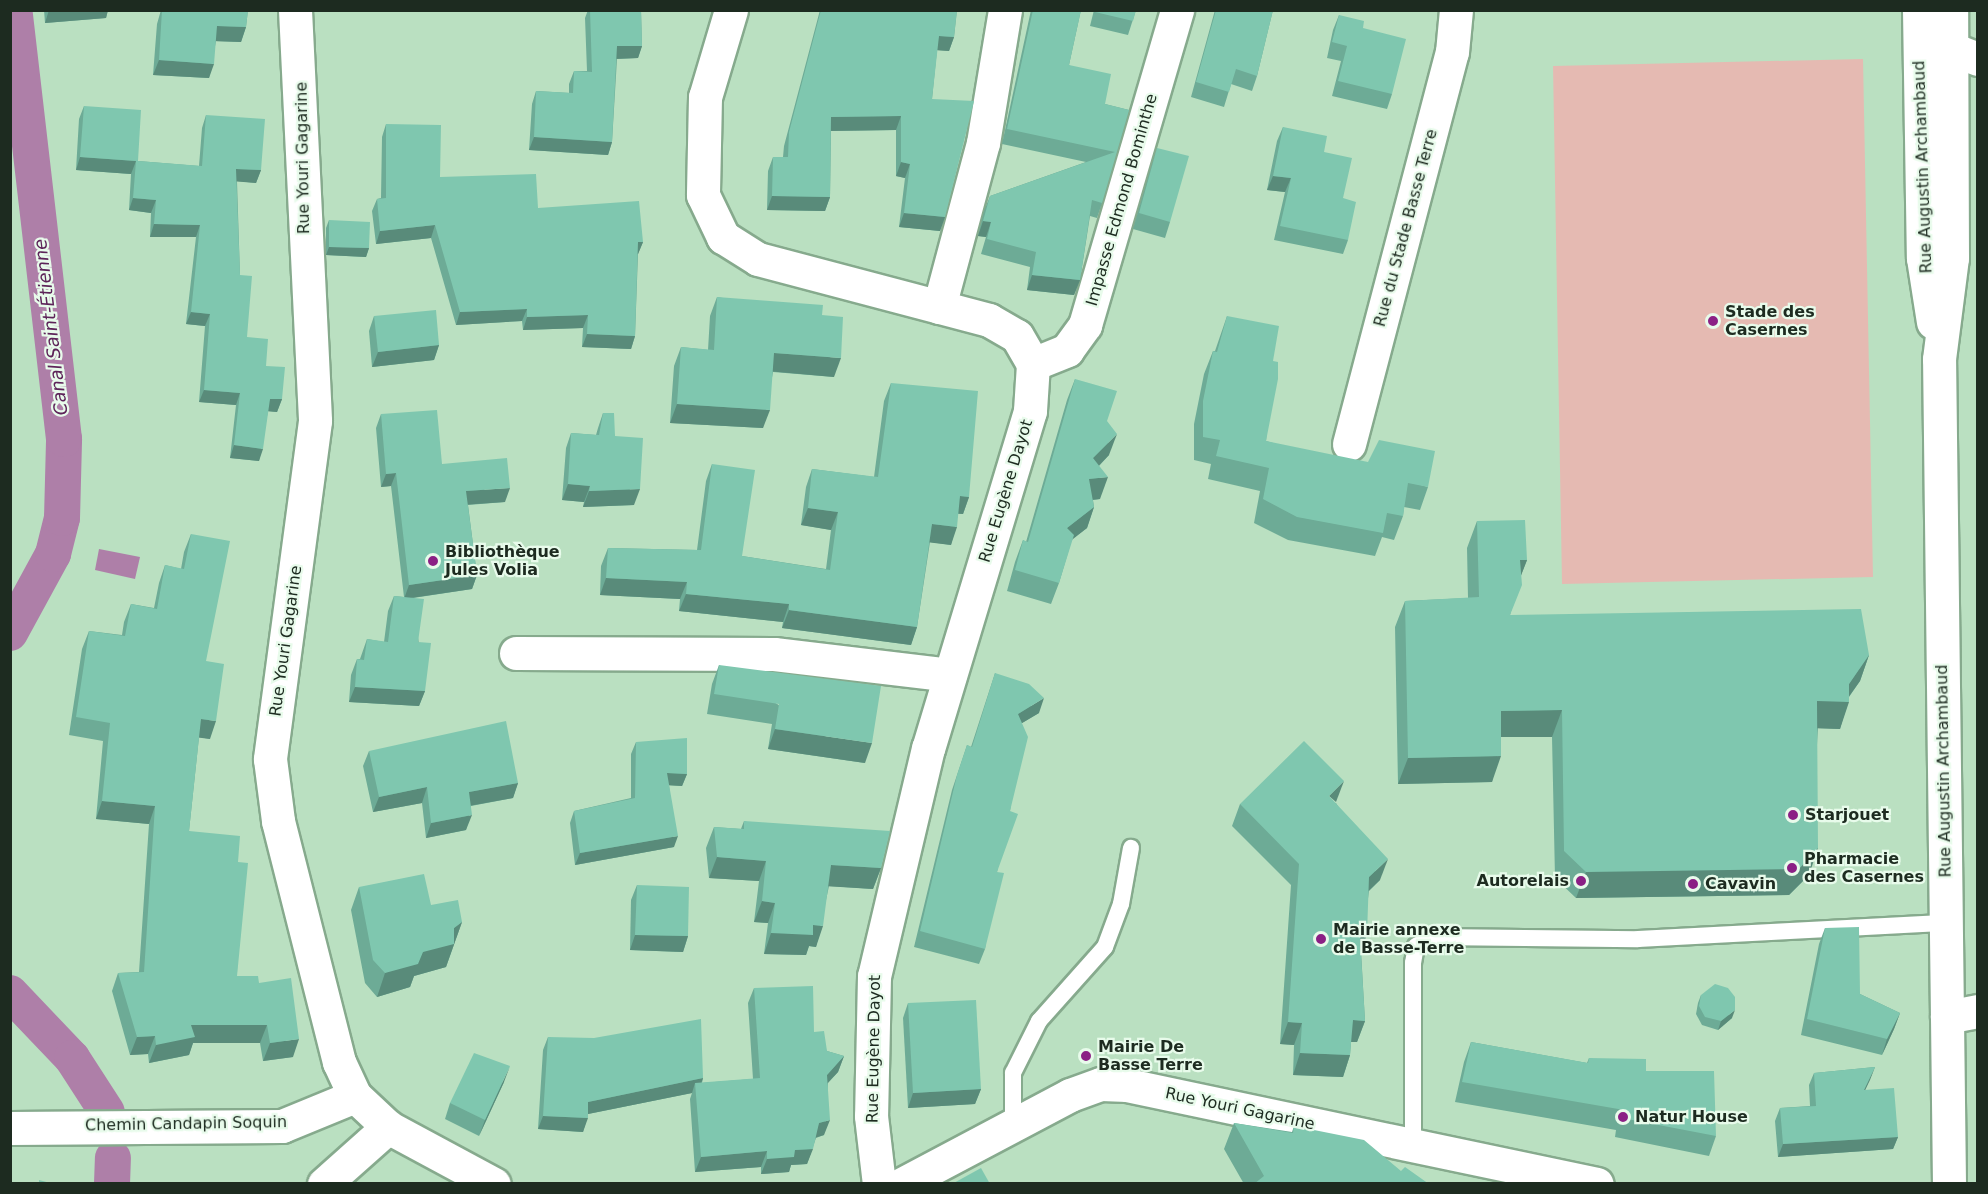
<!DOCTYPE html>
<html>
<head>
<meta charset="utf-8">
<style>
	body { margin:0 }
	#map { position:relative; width:1988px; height:1194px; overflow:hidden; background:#bae0c1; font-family:"DejaVu Sans",sans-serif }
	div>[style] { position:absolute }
	.green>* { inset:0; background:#e5bab2 }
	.water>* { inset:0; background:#ae7fa8 }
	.canal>* { height:36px; margin:-18px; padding:0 18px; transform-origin:18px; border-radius:18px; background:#ae7fa8 }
	.roads { filter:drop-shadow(2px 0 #86aa8d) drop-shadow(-2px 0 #86aa8d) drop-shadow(0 2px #86aa8d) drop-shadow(0 -2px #86aa8d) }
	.lane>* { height:16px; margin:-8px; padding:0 8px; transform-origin:8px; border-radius:8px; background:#fff }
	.street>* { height:33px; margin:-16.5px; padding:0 16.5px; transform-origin:16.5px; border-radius:16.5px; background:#fff }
	.secondary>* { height:33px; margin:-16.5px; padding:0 16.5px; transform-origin:16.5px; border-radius:16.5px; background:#fff }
	.wall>* { inset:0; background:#6dab96 }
	.shaded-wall>* { inset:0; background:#598b7a }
	.building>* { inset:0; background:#7fc7af }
	.dots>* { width:16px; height:16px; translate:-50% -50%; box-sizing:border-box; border:3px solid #e8fbeb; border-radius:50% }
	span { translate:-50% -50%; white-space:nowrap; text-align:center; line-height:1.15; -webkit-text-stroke:4.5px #e8fbeb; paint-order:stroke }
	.street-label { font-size:16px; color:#1d2b20 }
	.poi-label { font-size:16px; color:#1d2b20; font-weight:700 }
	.left { translate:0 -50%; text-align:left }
	.right { translate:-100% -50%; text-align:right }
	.water-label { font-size:18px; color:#5d2359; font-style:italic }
	.frame { position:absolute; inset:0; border:12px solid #1d2b20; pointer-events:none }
</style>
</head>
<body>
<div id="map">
	<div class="green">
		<div style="clip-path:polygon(1863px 59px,1873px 577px,1562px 584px,1553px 66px)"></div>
	</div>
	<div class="water">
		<div style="clip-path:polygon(99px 549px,140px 557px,135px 579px,95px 570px)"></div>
	</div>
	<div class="canal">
		<div style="left:10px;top:633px;width:90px;rotate:-61.4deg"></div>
		<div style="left:53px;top:554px;width:37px;rotate:-76deg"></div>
		<div style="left:62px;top:518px;width:79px;rotate:-88.5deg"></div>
		<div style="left:64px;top:439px;width:432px;rotate:-96.6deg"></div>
		<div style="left:10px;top:993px;width:90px;rotate:46.4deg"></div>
		<div style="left:72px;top:1058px;width:64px;rotate:57.1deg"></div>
		<div style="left:112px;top:1184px;width:26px;rotate:-88deg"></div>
	</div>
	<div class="roads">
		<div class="lane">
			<div style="left:1013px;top:1125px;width:52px;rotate:-90deg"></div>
			<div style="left:1013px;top:1073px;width:58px;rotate:-63.4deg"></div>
			<div style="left:1039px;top:1021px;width:99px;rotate:-48.3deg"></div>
			<div style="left:1105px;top:947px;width:46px;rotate:-69.6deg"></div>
			<div style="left:1121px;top:904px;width:57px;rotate:-79.9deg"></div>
			<div style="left:1413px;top:1145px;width:182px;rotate:-90deg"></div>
			<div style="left:1413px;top:963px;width:17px;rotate:-80deg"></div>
			<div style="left:1416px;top:946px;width:20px;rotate:-27deg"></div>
			<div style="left:1434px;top:937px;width:204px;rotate:0.6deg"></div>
			<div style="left:1638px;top:939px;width:308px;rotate:-3deg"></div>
		</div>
		<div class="street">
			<div style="left:731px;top:10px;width:91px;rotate:106.6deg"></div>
			<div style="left:705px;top:97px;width:98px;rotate:91.2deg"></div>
			<div style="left:703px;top:195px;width:47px;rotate:64.5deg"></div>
			<div style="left:723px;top:237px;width:41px;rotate:32.2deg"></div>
			<div style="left:758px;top:259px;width:239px;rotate:14.8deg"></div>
			<div style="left:989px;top:320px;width:32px;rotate:30deg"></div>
			<div style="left:1017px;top:336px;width:32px;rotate:60deg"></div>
			<div style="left:1033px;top:364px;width:47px;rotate:93.7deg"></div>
			<div style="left:1030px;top:411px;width:352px;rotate:106.8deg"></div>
			<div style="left:928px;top:748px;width:234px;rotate:103.3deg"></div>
			<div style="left:874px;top:976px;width:140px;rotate:91.2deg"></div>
			<div style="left:871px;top:1116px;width:68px;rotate:83.3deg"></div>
			<div style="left:1924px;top:49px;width:28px"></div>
			<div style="left:1952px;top:49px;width:28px;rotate:21deg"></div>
			<div style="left:939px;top:307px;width:170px;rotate:-75deg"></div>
			<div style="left:983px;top:143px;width:135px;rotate:-80.6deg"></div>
			<div style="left:1033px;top:364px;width:37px;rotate:-22deg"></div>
			<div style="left:1067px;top:350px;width:31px;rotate:-54deg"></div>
			<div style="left:1085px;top:325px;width:328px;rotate:-73.7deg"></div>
			<div style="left:1349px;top:444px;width:405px;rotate:-75.3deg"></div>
			<div style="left:1452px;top:52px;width:42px;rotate:-84.6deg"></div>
			<div style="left:516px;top:653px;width:258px;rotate:0.2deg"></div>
			<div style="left:774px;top:654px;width:177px;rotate:6.8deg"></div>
			<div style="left:1947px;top:1017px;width:32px;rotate:-11deg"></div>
			<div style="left:324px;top:1184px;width:86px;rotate:-41.7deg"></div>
		</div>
		<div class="secondary">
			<div style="left:295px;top:10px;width:411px;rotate:87.2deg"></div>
			<div style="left:315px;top:421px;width:341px;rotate:97.6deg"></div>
			<div style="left:270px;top:759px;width:63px;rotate:82.6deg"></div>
			<div style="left:278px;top:821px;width:249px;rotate:75.8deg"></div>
			<div style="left:339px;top:1062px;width:38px;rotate:65deg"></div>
			<div style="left:355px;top:1096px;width:45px;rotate:43.2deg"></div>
			<div style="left:388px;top:1127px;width:120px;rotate:28.3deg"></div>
			<div style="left:1919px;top:10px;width:248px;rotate:89.1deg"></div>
			<div style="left:1923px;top:258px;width:65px;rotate:81.1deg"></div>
			<div style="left:10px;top:1128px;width:272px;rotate:-0.4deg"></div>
			<div style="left:282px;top:1126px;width:79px;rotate:-22.3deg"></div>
			<div style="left:902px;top:1184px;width:190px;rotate:-27.9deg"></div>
			<div style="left:1070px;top:1095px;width:33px;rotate:-20deg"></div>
			<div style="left:1101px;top:1084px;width:26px;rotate:2deg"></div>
			<div style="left:1127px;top:1085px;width:480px;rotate:11.9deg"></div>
			<div style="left:1949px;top:1184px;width:825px;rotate:-90.69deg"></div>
			<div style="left:1939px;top:359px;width:102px;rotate:-82.7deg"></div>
			<div style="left:1952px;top:258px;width:248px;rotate:-90.2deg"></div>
		</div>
	</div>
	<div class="wall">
		<div style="clip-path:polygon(44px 10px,108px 10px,106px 18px,45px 23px)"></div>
		<div style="clip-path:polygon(161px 10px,248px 10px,246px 27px,241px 42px,216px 41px,209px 78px,153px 75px,157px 24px)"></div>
		<div style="clip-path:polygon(588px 10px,641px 10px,642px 46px,638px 58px,617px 59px,612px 142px,608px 155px,529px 150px,532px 104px,536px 91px,569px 93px,569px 84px,574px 71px,587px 71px,585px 18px)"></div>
		<div style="clip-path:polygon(820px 10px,957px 10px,954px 37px,949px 51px,937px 50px,932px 99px,945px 217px,940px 231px,899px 227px,905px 178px,896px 176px,896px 130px,831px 131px,830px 197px,825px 211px,767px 210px,768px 171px,773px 157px,783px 157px,784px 146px)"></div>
		<div style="clip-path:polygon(1031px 10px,1081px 10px,1069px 65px,1105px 104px,1129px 110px,1102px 203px,1097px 218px,1090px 216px,1080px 280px,1074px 295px,1027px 290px,1030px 267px,981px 254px,986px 237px,978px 236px,984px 211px,990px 196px,1086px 162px,1002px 144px)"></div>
		<div style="clip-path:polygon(1094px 10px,1136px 10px,1128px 35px,1090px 26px)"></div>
		<div style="clip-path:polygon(1215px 10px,1273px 10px,1257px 76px,1252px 91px,1231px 84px,1224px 107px,1191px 97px)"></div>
		<div style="clip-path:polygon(1339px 15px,1392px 94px,1387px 109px,1332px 96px,1341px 61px,1327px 58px,1333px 30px)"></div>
		<div style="clip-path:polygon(84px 106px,138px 161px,199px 166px,202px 128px,206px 115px,261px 170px,256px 183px,237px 181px,240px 275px,247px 337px,266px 366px,282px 399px,277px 412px,268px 411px,259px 461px,230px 458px,236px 405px,199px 402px,205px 326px,186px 324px,196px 237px,150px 237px,151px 213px,129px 210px,131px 174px,76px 170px,79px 119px)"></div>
		<div style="clip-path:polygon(386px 124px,440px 177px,643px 242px,638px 254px,635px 336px,631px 349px,582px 347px,583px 328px,523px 330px,522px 321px,456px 325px,431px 238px,376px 244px,372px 211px,377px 199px,381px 198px,382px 137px)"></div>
		<div style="clip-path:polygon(1283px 127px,1324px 152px,1343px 198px,1348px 240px,1343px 254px,1274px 240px,1285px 192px,1267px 190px,1277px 141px)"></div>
		<div style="clip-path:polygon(1157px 148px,1170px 222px,1165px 238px,1133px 229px,1152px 164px)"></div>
		<div style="clip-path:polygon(329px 220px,369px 248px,366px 257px,326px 255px,326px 228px)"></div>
		<div style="clip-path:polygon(717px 297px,822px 315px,834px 377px,773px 372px,763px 428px,670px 423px,674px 366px,681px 347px,708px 350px,710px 316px)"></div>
		<div style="clip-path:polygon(374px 316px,439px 345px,434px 360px,372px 367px,369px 331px)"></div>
		<div style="clip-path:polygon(1227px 316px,1273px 361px,1266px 441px,1428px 487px,1420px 510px,1404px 507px,1403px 516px,1394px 540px,1382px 537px,1375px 556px,1288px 540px,1254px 523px,1260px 491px,1208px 479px,1211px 464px,1194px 460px,1194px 424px,1204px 374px,1213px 351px,1215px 351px)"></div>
		<div style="clip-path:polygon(1075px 379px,1107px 421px,1109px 455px,1099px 466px,1100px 499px,1093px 500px,1094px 507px,1087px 528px,1072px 539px,1059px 583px,1051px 604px,1007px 591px,1015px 562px,1023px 540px,1026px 542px,1067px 400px)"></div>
		<div style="clip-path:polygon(891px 383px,969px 497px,963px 514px,958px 514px,951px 545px,930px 542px,917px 627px,911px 645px,782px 628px,783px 622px,679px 611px,680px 599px,600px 595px,601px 566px,608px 548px,697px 550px,706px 481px,712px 464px,742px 556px,826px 569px,831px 530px,801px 525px,806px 487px,812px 469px,874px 477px,884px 401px)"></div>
		<div style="clip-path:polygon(603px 413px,615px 436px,634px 505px,583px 507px,584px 502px,562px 500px,566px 448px,571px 433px,596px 435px,598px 428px)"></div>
		<div style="clip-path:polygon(381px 414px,442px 464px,505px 502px,468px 505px,477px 575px,472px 589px,413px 598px,425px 691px,419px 706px,349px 702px,351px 675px,357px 659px,360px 659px,367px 639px,384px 642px,388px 611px,394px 596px,404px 597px,391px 486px,381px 487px,376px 428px)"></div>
		<div style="clip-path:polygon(1477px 521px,1527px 560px,1521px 575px,1510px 615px,1869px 655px,1860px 681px,1849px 697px,1840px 729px,1818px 728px,1809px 875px,1789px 895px,1576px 898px,1555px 878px,1552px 737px,1501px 737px,1492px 782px,1398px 784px,1395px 627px,1405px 601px,1468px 598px,1467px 548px)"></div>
		<div style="clip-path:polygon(191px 534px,206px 661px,210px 739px,199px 737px,189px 831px,238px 862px,237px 976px,259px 983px,293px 1057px,263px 1061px,260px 1043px,193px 1043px,189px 1055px,149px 1063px,148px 1054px,130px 1055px,112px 991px,118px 973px,139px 972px,149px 824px,96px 819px,103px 741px,69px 735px,82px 649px,89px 631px,122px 635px,124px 622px,131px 604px,154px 608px,159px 583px,165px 565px,181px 569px,184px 552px)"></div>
		<div style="clip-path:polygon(719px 665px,865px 763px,768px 749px,772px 724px,707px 714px,712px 684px)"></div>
		<div style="clip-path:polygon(995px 673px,1039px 713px,1022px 723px,1010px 811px,997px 872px,985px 949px,979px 964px,914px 947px,952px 790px,967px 745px,971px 747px)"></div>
		<div style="clip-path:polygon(636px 742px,687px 774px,682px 786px,669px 785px,674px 847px,575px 865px,570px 823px,574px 811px,631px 798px,631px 754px)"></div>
		<div style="clip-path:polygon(369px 751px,518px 783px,513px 798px,471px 806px,466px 830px,426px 838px,422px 803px,373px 812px,363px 766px)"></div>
		<div style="clip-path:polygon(1336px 803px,1380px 880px,1369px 891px,1361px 951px,1365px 1021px,1357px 1042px,1351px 1042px,1350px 1055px,1343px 1077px,1293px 1075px,1294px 1045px,1280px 1044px,1291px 885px,1232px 826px,1240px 804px)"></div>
		<div style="clip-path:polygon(744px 821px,881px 868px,873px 889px,829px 886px,816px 947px,809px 946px,806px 955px,764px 954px,768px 923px,754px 922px,759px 881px,709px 878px,706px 848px,714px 827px,741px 829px)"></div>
		<div style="clip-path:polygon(637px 885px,688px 936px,683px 952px,630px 950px,631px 900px)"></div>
		<div style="clip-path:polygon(359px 887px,431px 905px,462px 922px,446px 967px,414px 976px,410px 987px,377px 997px,365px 983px,351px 910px)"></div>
		<div style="clip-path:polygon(1825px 928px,1860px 994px,1900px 1013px,1894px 1029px,1882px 1055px,1801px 1035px,1819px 944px)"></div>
		<div style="clip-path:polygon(754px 988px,814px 1032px,827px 1051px,844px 1056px,838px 1072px,828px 1083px,824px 1135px,816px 1138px,807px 1164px,791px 1165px,789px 1172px,761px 1174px,761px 1167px,695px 1172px,690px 1099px,692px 1093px,588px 1114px,583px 1132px,538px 1129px,543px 1050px,548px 1037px,703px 1078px,702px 1083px,753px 1079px,748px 1003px)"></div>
		<div style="clip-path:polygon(1701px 995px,1732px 1018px,1718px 1030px,1702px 1025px,1696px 1014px,1698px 1003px)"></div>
		<div style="clip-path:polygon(908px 1003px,981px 1089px,975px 1104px,908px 1108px,903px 1018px)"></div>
		<div style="clip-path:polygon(1471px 1042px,1587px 1063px,1589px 1058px,1646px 1071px,1716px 1136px,1709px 1156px,1615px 1137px,1616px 1130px,1455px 1102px,1464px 1062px)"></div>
		<div style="clip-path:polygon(1875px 1067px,1865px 1090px,1898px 1137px,1893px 1149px,1778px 1157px,1775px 1121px,1780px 1108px,1810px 1106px,1809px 1085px,1814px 1073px)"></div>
		<div style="clip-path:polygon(504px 1082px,479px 1136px,445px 1119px,450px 1103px)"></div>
		<div style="clip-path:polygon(1234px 1123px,1292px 1132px,1294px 1126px,1429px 1184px,1244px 1184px,1224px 1149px)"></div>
	</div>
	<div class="shaded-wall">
		<div style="clip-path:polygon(49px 10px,108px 10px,106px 18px,45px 23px)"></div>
		<div style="clip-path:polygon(217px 26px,246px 27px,241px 42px,211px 41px)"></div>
		<div style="clip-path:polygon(939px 36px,954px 37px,949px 51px,934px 50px)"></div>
		<div style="clip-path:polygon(617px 46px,642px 46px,638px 58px,613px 59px)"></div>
		<div style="clip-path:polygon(159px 60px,214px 64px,209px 78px,153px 75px)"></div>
		<div style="clip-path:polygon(901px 116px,896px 130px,826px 131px,831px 117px)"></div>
		<div style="clip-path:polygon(534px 137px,612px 142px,608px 155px,529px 150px)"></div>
		<div style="clip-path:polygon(80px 157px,136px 161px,131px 174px,76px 170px)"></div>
		<div style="clip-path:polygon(901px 162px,910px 164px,905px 178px,896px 176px)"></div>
		<div style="clip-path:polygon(236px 169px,261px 170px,256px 183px,231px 181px)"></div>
		<div style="clip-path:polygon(1273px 176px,1291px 178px,1285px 192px,1267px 190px)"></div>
		<div style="clip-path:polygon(772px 196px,830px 197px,825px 211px,767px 210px)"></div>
		<div style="clip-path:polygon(133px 198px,156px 200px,151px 213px,129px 210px)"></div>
		<div style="clip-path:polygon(904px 213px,945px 217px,940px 231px,899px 227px)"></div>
		<div style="clip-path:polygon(983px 221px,991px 222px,986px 237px,978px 236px)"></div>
		<div style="clip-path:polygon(154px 224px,200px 225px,196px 237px,150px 237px)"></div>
		<div style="clip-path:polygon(435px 225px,431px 238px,376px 244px,380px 231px)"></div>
		<div style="clip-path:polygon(638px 242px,643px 242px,638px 254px,634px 255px)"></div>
		<div style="clip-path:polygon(329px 247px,369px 248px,366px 257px,326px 255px)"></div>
		<div style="clip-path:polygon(1032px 275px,1080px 280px,1074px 295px,1027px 290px)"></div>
		<div style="clip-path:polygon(527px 309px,522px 321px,456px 325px,460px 312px)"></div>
		<div style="clip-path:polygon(191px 312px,210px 314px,205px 326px,186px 324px)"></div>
		<div style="clip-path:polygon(588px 315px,583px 328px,523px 330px,527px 317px)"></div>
		<div style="clip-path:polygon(587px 334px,635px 336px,631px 349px,582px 347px)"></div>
		<div style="clip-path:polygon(439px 345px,434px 360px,372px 367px,378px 352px)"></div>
		<div style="clip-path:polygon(774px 353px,841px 358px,834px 377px,767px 371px)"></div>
		<div style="clip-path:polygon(204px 390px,240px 393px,236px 405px,199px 402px)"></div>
		<div style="clip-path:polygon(270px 399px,282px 399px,277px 412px,265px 411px)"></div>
		<div style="clip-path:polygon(677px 404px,770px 410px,763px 428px,670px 423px)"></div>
		<div style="clip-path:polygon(1117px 434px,1109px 455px,1085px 480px,1093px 458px)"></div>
		<div style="clip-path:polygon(234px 445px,263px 449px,259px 461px,230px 458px)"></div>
		<div style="clip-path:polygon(396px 473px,391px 486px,381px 487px,386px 474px)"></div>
		<div style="clip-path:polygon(1108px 477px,1100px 499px,1081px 501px,1089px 479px)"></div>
		<div style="clip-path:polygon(568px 484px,590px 486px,584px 502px,562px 500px)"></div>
		<div style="clip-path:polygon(510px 488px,505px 502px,461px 505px,466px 491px)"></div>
		<div style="clip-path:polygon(640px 489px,634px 505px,583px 507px,589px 491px)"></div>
		<div style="clip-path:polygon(960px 496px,969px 497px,963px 514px,954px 513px)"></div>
		<div style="clip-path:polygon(1094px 507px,1087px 528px,1059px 550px,1067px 528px)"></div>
		<div style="clip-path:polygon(808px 508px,838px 512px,831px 530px,801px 525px)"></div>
		<div style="clip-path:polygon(932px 524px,957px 527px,951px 545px,926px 542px)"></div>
		<div style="clip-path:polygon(1520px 560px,1527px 560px,1517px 586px)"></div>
		<div style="clip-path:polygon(477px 575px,472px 589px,404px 599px,409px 585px)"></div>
		<div style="clip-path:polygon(606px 578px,687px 582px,680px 599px,600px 595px)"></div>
		<div style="clip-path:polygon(686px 594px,789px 604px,783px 622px,679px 611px)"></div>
		<div style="clip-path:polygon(789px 610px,917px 627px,911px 645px,782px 628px)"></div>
		<div style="clip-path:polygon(1869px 655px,1860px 681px,1845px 702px,1849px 702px,1840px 729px,1808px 728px,1817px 701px,1849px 684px)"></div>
		<div style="clip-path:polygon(355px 687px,425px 691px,419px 706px,349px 702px)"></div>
		<div style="clip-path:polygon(1044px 698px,1039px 713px,1012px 729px,1018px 714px)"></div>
		<div style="clip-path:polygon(1562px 710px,1552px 737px,1492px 737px,1501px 711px)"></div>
		<div style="clip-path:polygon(201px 719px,216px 721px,210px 739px,194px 737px)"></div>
		<div style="clip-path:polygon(775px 729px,872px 743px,865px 763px,768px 749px)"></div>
		<div style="clip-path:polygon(1501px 756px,1492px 782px,1398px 784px,1408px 758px)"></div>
		<div style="clip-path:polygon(667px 773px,687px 774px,682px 786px,663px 785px)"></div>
		<div style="clip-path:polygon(1344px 781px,1336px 802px,1329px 796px)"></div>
		<div style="clip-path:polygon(518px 783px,513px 798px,463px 807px,469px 792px)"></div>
		<div style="clip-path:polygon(427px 787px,422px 803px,373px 812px,379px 797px)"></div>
		<div style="clip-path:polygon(102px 801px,155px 806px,149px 824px,96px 819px)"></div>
		<div style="clip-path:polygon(472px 815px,466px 830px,426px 838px,431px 823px)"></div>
		<div style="clip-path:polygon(678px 836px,674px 847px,575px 865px,580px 853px)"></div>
		<div style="clip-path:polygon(1818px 848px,1809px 875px,1789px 895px,1576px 898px,1586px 872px)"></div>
		<div style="clip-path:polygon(717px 857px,766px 861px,759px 881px,709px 878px)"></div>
		<div style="clip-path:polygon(1388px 859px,1380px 880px,1361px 898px,1369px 877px)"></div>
		<div style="clip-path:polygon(831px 865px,881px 868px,873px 889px,824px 886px)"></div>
		<div style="clip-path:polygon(762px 901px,775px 903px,768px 923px,754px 922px)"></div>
		<div style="clip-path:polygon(462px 922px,446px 967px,414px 976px,410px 987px,377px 997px,385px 973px,423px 952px)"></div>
		<div style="clip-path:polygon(813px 925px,823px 926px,816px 947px,809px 946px,806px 955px,764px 954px,771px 933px)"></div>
		<div style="clip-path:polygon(1367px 934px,1360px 956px,1360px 937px)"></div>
		<div style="clip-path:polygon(635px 935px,688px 936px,683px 952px,630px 950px)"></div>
		<div style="clip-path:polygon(1735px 1010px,1732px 1018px,1718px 1030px,1721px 1021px)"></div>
		<div style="clip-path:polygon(1900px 1013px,1894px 1029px,1882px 1055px,1887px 1039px)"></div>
		<div style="clip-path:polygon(1353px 1020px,1365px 1021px,1357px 1042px,1345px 1042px)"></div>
		<div style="clip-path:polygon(1288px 1022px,1302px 1023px,1294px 1045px,1280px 1044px)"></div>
		<div style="clip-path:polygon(191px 1025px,267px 1025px,260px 1043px,193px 1043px,189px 1055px,149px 1063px,156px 1045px)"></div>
		<div style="clip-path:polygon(155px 1036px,148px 1054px,130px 1055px,137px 1037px)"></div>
		<div style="clip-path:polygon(299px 1039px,293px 1057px,263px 1061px,270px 1043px)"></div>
		<div style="clip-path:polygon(1300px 1053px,1350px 1055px,1343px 1077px,1293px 1075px)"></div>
		<div style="clip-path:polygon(844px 1056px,838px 1072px,821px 1090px,827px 1075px)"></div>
		<div style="clip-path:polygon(510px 1066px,504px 1082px,479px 1136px,485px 1120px)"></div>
		<div style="clip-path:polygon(1875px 1067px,1870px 1080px,1859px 1103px,1864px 1090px)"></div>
		<div style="clip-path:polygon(703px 1078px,698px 1092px,695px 1083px,692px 1093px,583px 1115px,588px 1102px)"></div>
		<div style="clip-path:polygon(981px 1089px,975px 1104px,908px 1108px,913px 1093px)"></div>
		<div style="clip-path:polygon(543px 1116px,588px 1118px,583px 1132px,538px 1129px)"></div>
		<div style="clip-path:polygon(830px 1120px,824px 1135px,814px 1138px,819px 1123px)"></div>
		<div style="clip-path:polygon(1898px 1137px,1893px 1149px,1778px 1157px,1783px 1144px)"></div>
		<div style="clip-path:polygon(813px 1149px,807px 1164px,791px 1165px,789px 1172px,761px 1174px,767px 1159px,795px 1150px)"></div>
		<div style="clip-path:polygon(767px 1151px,761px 1167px,695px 1172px,701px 1157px)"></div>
	</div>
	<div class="building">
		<div style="clip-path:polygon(162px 10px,248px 10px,246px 27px,217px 26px,214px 64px,159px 60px)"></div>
		<div style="clip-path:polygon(590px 10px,641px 10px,642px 46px,617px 46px,612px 142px,534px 137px,536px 91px,573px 93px,574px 71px,592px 72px)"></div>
		<div style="clip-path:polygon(821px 10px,957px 10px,954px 37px,939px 36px,932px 99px,974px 101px,945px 217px,904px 213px,910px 164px,901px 162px,901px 116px,831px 117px,830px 197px,772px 196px,773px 157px,788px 157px,789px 132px)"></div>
		<div style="clip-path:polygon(1033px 10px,1081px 10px,1069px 65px,1111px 74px,1105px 104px,1129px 110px,1102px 203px,1092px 200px,1080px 280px,1032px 275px,1036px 252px,987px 239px,991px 222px,983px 221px,990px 196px,1115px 152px,1007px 129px)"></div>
		<div style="clip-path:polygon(1095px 10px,1136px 10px,1133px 21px,1095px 12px)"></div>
		<div style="clip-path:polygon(1216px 10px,1273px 10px,1257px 76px,1236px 69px,1229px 92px,1196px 82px)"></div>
		<div style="clip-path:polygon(1339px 15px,1364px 21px,1363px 28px,1406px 39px,1392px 94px,1338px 81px,1347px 46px,1332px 42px)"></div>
		<div style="clip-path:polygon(84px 106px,141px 110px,138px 161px,202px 166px,206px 115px,265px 119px,261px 170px,236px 169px,240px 275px,252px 276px,247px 337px,268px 339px,266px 366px,285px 367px,282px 399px,270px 399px,263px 449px,234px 445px,240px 393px,204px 390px,210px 314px,191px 312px,200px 225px,154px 224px,156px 200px,133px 198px,136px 161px,80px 157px)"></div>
		<div style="clip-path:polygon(386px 124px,441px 125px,440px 177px,536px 174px,538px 208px,639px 201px,643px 242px,638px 242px,635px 336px,587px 334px,588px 315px,527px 317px,527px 309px,460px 312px,435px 225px,380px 231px,377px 199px,386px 198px)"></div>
		<div style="clip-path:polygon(1283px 127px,1327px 136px,1324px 152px,1352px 158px,1343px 198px,1356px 202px,1348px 240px,1280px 226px,1291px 178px,1273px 176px)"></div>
		<div style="clip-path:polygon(1157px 148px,1189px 156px,1170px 222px,1139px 213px)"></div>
		<div style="clip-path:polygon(329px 220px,370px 222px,369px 248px,329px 247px)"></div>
		<div style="clip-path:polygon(717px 297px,823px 305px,822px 315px,843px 317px,841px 358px,774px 353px,770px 410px,677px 404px,681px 347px,714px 350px)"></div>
		<div style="clip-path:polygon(436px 310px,439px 345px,378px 352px,374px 316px)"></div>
		<div style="clip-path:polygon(1227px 316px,1279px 326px,1273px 361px,1278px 362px,1278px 379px,1266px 441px,1368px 462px,1379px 440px,1435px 451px,1428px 487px,1408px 483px,1403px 516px,1387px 513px,1383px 533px,1297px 517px,1263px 499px,1269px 468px,1216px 456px,1220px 440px,1203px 437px,1203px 401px,1213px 351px,1217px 352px)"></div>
		<div style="clip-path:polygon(10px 324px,12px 337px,10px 337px)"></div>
		<div style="clip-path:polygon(1075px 379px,1117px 391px,1107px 421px,1117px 434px,1093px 458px,1108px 477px,1089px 479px,1094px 507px,1067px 528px,1074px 535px,1059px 583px,1015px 570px,1023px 540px,1028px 542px)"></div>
		<div style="clip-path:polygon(891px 383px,978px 391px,969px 497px,960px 496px,957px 527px,932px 524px,917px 627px,789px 610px,789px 604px,686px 594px,687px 582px,606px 578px,608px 548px,701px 550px,712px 464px,755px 470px,742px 556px,830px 570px,838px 512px,808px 508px,812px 469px,878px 477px)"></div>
		<div style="clip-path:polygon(437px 410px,442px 464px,507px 458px,510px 488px,466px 491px,477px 575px,409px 585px,396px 473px,386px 474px,381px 414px)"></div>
		<div style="clip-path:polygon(603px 413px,614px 413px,615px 436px,643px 438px,640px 489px,589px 491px,590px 486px,568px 484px,571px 433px,599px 435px)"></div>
		<div style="clip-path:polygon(1525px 520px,1527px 560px,1520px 560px,1522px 585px,1510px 615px,1861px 609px,1869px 655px,1849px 684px,1849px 702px,1817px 701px,1818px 848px,1799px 869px,1586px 872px,1564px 851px,1562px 710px,1501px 711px,1501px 756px,1408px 758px,1405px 601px,1479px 597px,1477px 521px)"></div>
		<div style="clip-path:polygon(191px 534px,230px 541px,206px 661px,224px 664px,216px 721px,201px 719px,189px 831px,240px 836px,238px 862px,248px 863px,237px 976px,258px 976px,259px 983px,291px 978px,299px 1039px,270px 1043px,267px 1025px,191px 1025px,195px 1037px,156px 1045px,155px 1036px,137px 1037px,118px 973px,144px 972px,155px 806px,102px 801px,110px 723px,76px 717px,89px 631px,125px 636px,131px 604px,157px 609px,165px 565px,184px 569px)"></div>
		<div style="clip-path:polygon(394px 596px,424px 599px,418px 642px,431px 643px,425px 691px,355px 687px,357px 659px,364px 660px,367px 639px,388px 642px)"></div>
		<div style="clip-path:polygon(719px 665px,881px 686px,872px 743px,775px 729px,779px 704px,714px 694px)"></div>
		<div style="clip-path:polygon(995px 673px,1029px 684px,1044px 698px,1018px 714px,1028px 737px,1010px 811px,1018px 814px,997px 872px,1004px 873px,985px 949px,920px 931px,957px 775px,967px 745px,972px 747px)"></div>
		<div style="clip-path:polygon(506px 721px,518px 783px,469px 792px,472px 815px,431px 823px,427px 787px,379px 797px,369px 751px)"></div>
		<div style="clip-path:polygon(687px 738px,687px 774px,667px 773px,678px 836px,580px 853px,574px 811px,635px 798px,636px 742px)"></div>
		<div style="clip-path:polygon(1304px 741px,1344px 781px,1329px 796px,1388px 859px,1369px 877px,1367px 934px,1360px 937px,1365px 1021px,1353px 1020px,1350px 1055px,1300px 1053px,1302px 1023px,1288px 1022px,1299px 864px,1240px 804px)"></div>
		<div style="clip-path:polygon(744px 821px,890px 831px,881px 868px,831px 865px,823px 926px,813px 925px,813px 935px,771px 933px,775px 903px,762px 901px,766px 861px,717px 857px,714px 827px,744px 829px)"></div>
		<div style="clip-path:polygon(424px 874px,431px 905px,458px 900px,462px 922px,454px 928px,454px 944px,423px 952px,418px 964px,385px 973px,373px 960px,359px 887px)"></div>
		<div style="clip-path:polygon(637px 885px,689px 887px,688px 936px,635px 935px)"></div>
		<div style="clip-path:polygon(1859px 927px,1860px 994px,1900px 1013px,1887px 1039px,1807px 1019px,1825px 928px)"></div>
		<div style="clip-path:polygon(1715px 984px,1728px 988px,1735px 997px,1735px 1010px,1721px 1021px,1705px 1017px,1699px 1006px,1701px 995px)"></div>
		<div style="clip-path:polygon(813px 986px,814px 1032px,824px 1031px,827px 1051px,844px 1056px,827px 1075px,830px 1120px,819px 1123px,813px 1149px,795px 1150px,794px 1157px,767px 1159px,767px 1151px,701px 1157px,695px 1083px,760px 1078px,754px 988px)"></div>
		<div style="clip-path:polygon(976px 1000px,981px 1089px,913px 1093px,908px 1003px)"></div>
		<div style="clip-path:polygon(701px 1019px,703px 1078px,588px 1102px,588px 1118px,543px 1116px,548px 1037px,594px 1038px)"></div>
		<div style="clip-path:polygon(1471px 1042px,1588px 1063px,1589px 1058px,1646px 1059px,1646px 1071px,1714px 1071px,1716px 1136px,1622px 1118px,1624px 1110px,1462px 1082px)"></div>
		<div style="clip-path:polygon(474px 1053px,510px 1066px,485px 1120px,450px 1103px)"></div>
		<div style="clip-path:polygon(1875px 1067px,1864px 1090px,1894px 1088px,1898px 1137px,1783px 1144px,1780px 1108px,1816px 1106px,1814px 1073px)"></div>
		<div style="clip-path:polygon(1234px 1123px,1293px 1133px,1294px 1126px,1364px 1140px,1401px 1171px,1405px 1167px,1429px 1184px,1254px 1184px,1264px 1176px)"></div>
		<div style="clip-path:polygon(981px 1168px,990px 1184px,952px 1184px)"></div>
		<div style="clip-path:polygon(39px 1180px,54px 1184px,39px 1184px)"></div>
	</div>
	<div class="dots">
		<div style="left:1713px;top:321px;background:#8b2085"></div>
		<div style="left:433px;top:561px;background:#8b2085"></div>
		<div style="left:1793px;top:815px;background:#8b2085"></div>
		<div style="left:1792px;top:868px;background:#8b2085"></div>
		<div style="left:1581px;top:881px;background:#8b2085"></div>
		<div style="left:1693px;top:884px;background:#8b2085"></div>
		<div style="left:1321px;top:939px;background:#8b2085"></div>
		<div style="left:1086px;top:1056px;background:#8b2085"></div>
		<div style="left:1623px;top:1117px;background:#8b2085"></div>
	</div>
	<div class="street-label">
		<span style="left:303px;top:158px;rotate:-91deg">Rue Youri Gagarine</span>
		<span style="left:1923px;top:167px;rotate:-92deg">Rue Augustin Archambaud</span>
		<span style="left:1122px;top:200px;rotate:-74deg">Impasse Edmond Bominthe</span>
		<span style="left:1406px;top:228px;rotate:-75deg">Rue du Stade Basse Terre</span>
		<span style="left:1006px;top:491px;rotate:-73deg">Rue Eugène Dayot</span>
		<span style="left:286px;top:641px;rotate:-82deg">Rue Youri Gagarine</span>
		<span style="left:1944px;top:771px;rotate:-91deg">Rue Augustin Archambaud</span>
		<span style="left:874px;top:1049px;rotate:-89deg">Rue Eugène Dayot</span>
		<span style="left:1240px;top:1109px;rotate:12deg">Rue Youri Gagarine</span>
		<span style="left:186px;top:1124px;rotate:-1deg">Chemin Candapin Soquin</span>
	</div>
	<div class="poi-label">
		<span class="left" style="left:1725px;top:321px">Stade des<br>Casernes</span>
		<span class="left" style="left:445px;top:561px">Bibliothèque<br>Jules Volia</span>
		<span class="left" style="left:1805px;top:815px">Starjouet</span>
		<span class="left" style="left:1804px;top:868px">Pharmacie<br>des Casernes</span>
		<span class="right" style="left:1569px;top:881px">Autorelais</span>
		<span class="left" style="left:1705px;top:884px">Cavavin</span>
		<span class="left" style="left:1333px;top:939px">Mairie annexe<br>de Basse-Terre</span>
		<span class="left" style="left:1098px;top:1056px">Mairie De<br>Basse Terre</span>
		<span class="left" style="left:1635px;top:1117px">Natur House</span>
	</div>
	<div class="water-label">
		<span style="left:51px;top:327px;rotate:-97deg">Canal Saint-Étienne</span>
	</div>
	<div class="frame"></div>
</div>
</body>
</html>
